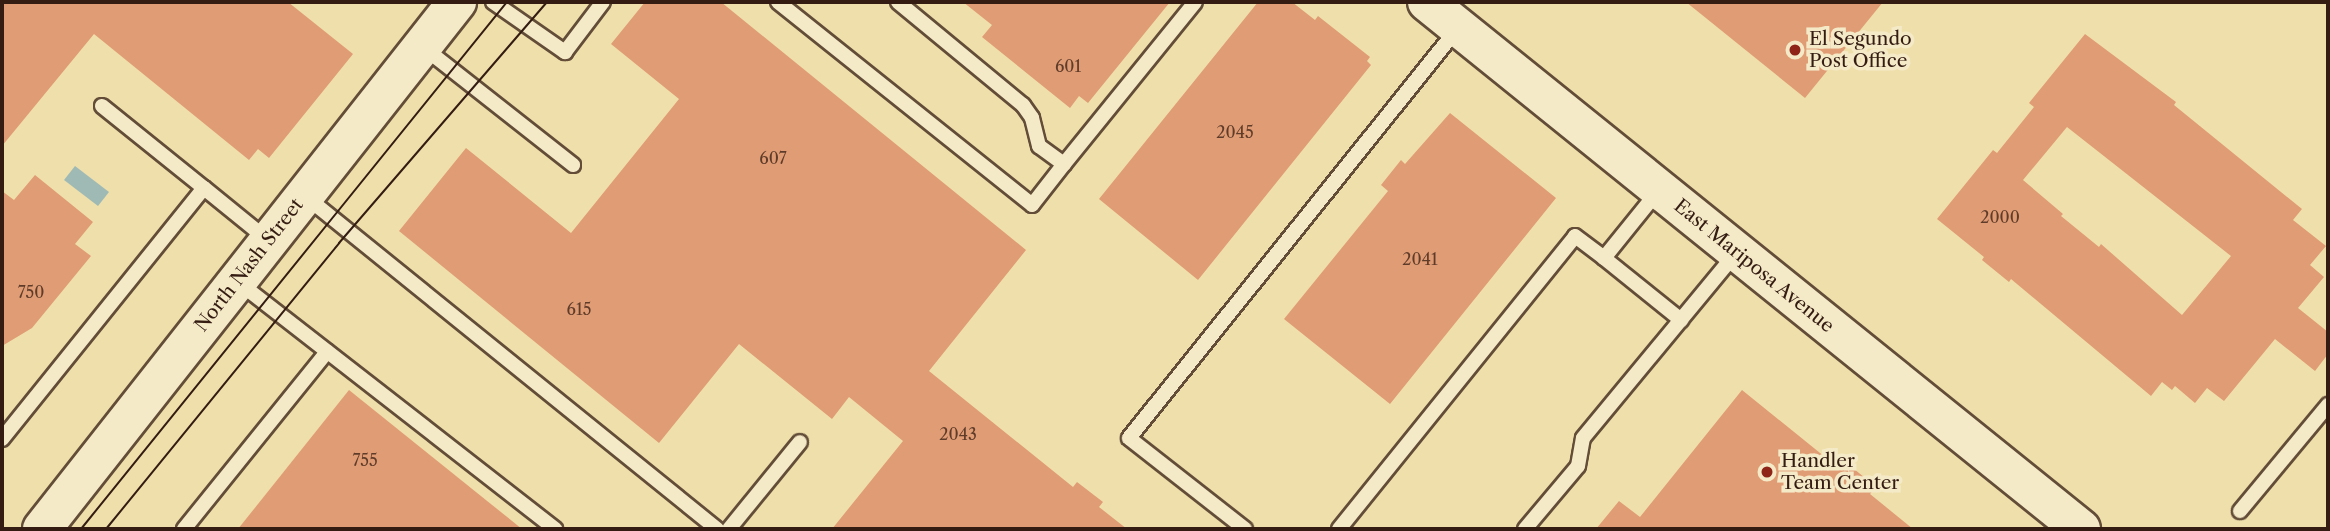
<!DOCTYPE html>
<html>
<head>
<meta charset="utf-8">
<style>
	body { margin:0 }
	#map { position:relative; width:2330px; height:531px; overflow:hidden; background:#efdfab; font-family:"Libre Caslon Text",serif }
	div>[style] { position:absolute }
	.water>* { inset:0; background:#9fbab5 }
	.building>* { inset:0; background:#e09c74 }
	.roads { filter:drop-shadow(2px 0 #634d38) drop-shadow(-2px 0 #634d38) drop-shadow(0 2px #634d38) drop-shadow(0 -2px #634d38) }
	.lane>* { height:14px; margin:-7px; padding:0 7px; transform-origin:7px; border-radius:7px; background:#f5eac8 }
	.secondary>* { height:38px; margin:-19px; padding:0 19px; transform-origin:19px; border-radius:19px; background:#f5eac8 }
	.tram>* { height:2px; margin:-1px; padding:0 1px; transform-origin:1px; border-radius:1px; background:#341c12 }
	.dots>* { width:19px; height:19px; translate:-50% -50%; box-sizing:border-box; border:4px solid #f5eac8; border-radius:50% }
	span { translate:-50% -50%; white-space:nowrap; text-align:center; line-height:1.15; -webkit-text-stroke:7px #f5eac8; paint-order:stroke }
	.number-label { font-size:16px; color:#5f3c2a }
	.number-label span { -webkit-text-stroke-width:0 }
	.poi-label { font-size:19px; color:#341c12 }
	.left { translate:0 -50%; text-align:left }
	.street-label { font-size:19px; color:#341c12 }
	.frame { position:absolute; inset:0; border:4px solid #341c12; pointer-events:none }
</style>
</head>
<body>
<div id="map">
	<div class="water">
		<div style="clip-path:polygon(75px 166px,109px 192px,98px 206px,64px 180px)"></div>
	</div>
	<div class="building">
		<div style="clip-path:polygon(2px 2px,288px 2px,353px 54px,269px 158px,258px 149px,249px 160px,94px 34px,2px 146px)"></div>
		<div style="clip-path:polygon(645px 2px,721px 2px,1026px 250px,929px 371px,1073px 487px,1077px 482px,1103px 502px,1099px 507px,1127px 529px,832px 529px,903px 441px,849px 397px,832px 419px,739px 344px,659px 443px,399px 231px,466px 148px,571px 233px,679px 99px,611px 44px)"></div>
		<div style="clip-path:polygon(963px 2px,1170px 2px,1088px 103px,1079px 96px,1070px 108px,982px 37px,992px 25px)"></div>
		<div style="clip-path:polygon(1258px 2px,1292px 2px,1315px 20px,1318px 16px,1370px 57px,1367px 61px,1371px 65px,1198px 280px,1099px 199px)"></div>
		<div style="clip-path:polygon(1686px 2px,1883px 2px,1805px 98px)"></div>
		<div style="clip-path:polygon(evenodd,2085px 34px,2176px 102px,2174px 105px,2302px 209px,2293px 220px,2326px 246px,2310px 265px,2324px 277px,2298px 308px,2328px 332px,2328px 354px,2315px 371px,2275px 339px,2224px 401px,2207px 388px,2195px 403px,2175px 386px,2172px 390px,2162px 382px,2151px 396px,2011px 279px,2009px 282px,1982px 260px,1984px 257px,1937px 219px,1993px 150px,1997px 153px,2034px 107px,2029px 103px,2085px 34px,2067px 127px,2231px 256px,2182px 315px,2101px 244px,2099px 247px,2061px 216px,2063px 214px,2023px 180px,2067px 127px)"></div>
		<div style="clip-path:polygon(1450px 113px,1556px 198px,1390px 404px,1284px 319px,1388px 191px,1381px 185px,1401px 160px,1405px 164px)"></div>
		<div style="clip-path:polygon(35px 175px,93px 222px,75px 244px,91px 256px,32px 328px,2px 346px,2px 191px,14px 200px)"></div>
		<div style="clip-path:polygon(349px 390px,522px 529px,238px 529px)"></div>
		<div style="clip-path:polygon(1742px 390px,1825px 457px,1831px 450px,1876px 487px,1870px 494px,1913px 529px,1596px 529px,1619px 501px,1640px 517px)"></div>
	</div>
	<div class="roads">
		<div class="lane">
			<div style="left:493px;top:2px;width:88px;rotate:34.8deg"></div>
			<div style="left:565px;top:52px;width:63px;rotate:-52.8deg"></div>
			<div style="left:778px;top:2px;width:325px;rotate:38.6deg"></div>
			<div style="left:1032px;top:205px;width:52px;rotate:-52deg"></div>
			<div style="left:898px;top:2px;width:162px;rotate:39.5deg"></div>
			<div style="left:1023px;top:105px;width:16px;rotate:55deg"></div>
			<div style="left:1032px;top:118px;width:29px;rotate:76deg"></div>
			<div style="left:1039px;top:146px;width:31px;rotate:36deg"></div>
			<div style="left:1064px;top:164px;width:208px;rotate:-51deg"></div>
			<div style="left:423px;top:47px;width:191px;rotate:38.2deg"></div>
			<div style="left:102px;top:106px;width:131px;rotate:38.8deg"></div>
			<div style="left:305px;top:196px;width:530px;rotate:38.95deg"></div>
			<div style="left:1604px;top:258px;width:99px;rotate:38.8deg"></div>
			<div style="left:238px;top:282px;width:402px;rotate:37.9deg"></div>
			<div style="left:2px;top:439px;width:322px;rotate:-51.2deg"></div>
			<div style="left:204px;top:188px;width:82px;rotate:39.1deg"></div>
			<div style="left:2240px;top:511px;width:138px;rotate:-50.3deg"></div>
			<div style="left:184px;top:529px;width:228px;rotate:-51.1deg"></div>
			<div style="left:729px;top:529px;width:112px;rotate:-50.8deg"></div>
			<div style="left:1245px;top:529px;width:147px;rotate:-141.9deg"></div>
			<div style="left:1129px;top:438px;width:526px;rotate:-51.26deg"></div>
			<div style="left:1339px;top:529px;width:376px;rotate:-51.1deg"></div>
			<div style="left:1575px;top:236px;width:36px;rotate:37deg"></div>
			<div style="left:1604px;top:258px;width:86px;rotate:-51.1deg"></div>
			<div style="left:1525px;top:529px;width:82px;rotate:-49.9deg"></div>
			<div style="left:1578px;top:466px;width:28px;rotate:-80deg"></div>
			<div style="left:1583px;top:438px;width:240px;rotate:-50.4deg"></div>
		</div>
		<div class="secondary">
			<div style="left:1427px;top:2px;width:840px;rotate:38.86deg"></div>
			<div style="left:42px;top:529px;width:671px;rotate:-51.78deg"></div>
		</div>
	</div>
	<div class="tram">
		<div style="left:81px;top:529px;width:678px;rotate:-51.05deg"></div>
		<div style="left:106px;top:529px;width:369px;rotate:-50.8deg"></div>
		<div style="left:339px;top:243px;width:318px;rotate:-49.2deg"></div>
	</div>
	<div class="dots">
		<div style="left:1795px;top:50px;background:#8f2418"></div>
		<div style="left:1767px;top:472px;background:#8f2418"></div>
	</div>
	<div class="number-label">
		<span style="left:1068px;top:66px">601</span>
		<span style="left:1235px;top:132px">2045</span>
		<span style="left:773px;top:158px">607</span>
		<span style="left:2000px;top:217px">2000</span>
		<span style="left:1420px;top:259px">2041</span>
		<span style="left:31px;top:292px">750</span>
		<span style="left:579px;top:309px">615</span>
		<span style="left:958px;top:434px">2043</span>
		<span style="left:365px;top:460px">755</span>
	</div>
	<div class="poi-label">
		<span class="left" style="left:1809px;top:50px">El Segundo<br>Post Office</span>
		<span class="left" style="left:1781px;top:472px">Handler<br>Team Center</span>
	</div>
	<div class="street-label">
		<span style="left:249px;top:265px;rotate:-52deg">North Nash Street</span>
		<span style="left:1754px;top:266px;rotate:39deg">East Mariposa Avenue</span>
	</div>
	<div class="frame"></div>
</div>
</body>
</html>
